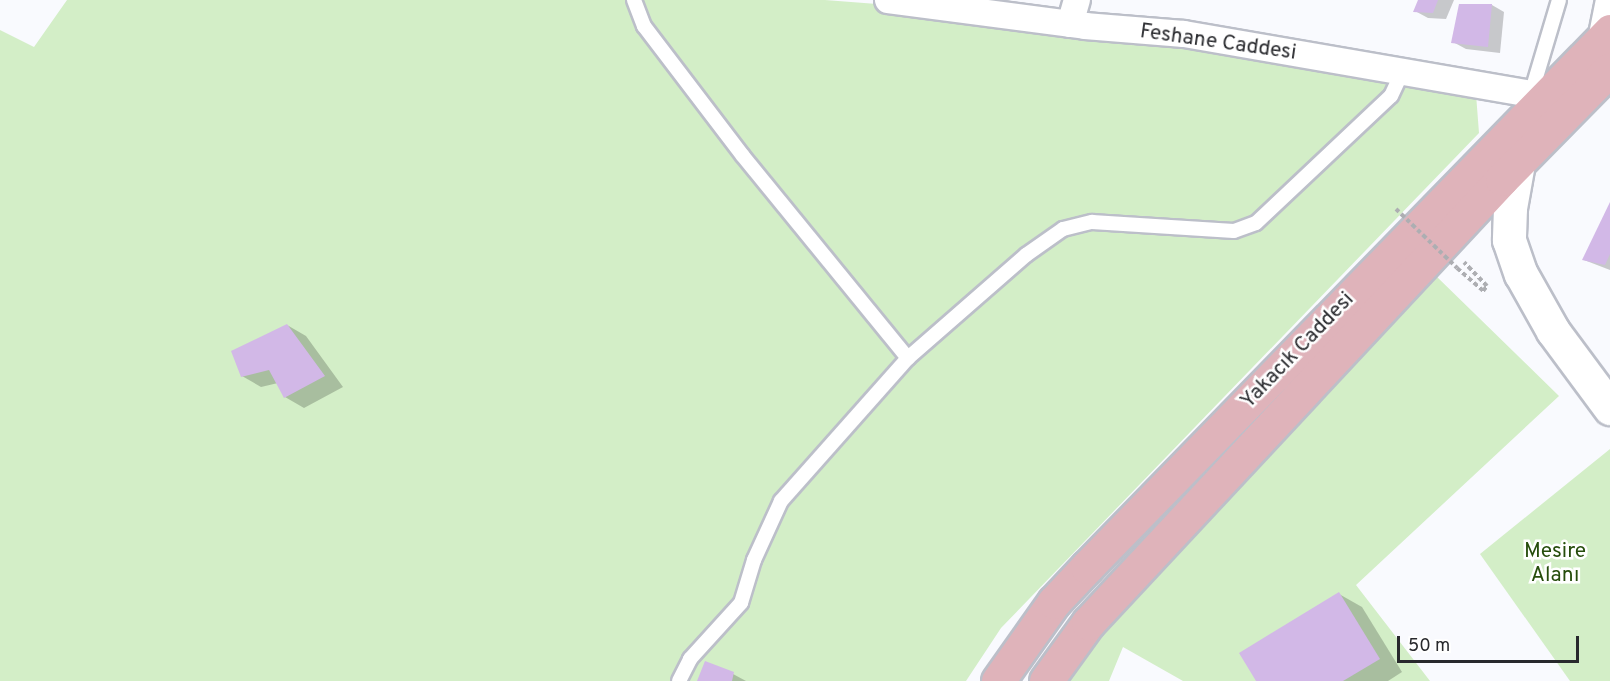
<!DOCTYPE html>
<html>
<head>
<meta charset="utf-8">
<style>
	body { margin:0 }
	#map { position:relative; width:1610px; height:681px; overflow:hidden; background:#f9fafe; font-family:Overpass,sans-serif }
	div>[style] { position:absolute }
	.green>* { inset:0; background:#d3eec7 }
	.shadow>* { inset:0; background:#0003 }
	.building>* { inset:0; background:#d2b8e7 }
	.path>* { height:4px; margin-top:-2px; transform-origin:0; background:repeating-linear-gradient(90deg,#adaeb2 0 4.5px,transparent 0 7.5px) }
	.roads { filter:drop-shadow(2px 0 #bcbfc9) drop-shadow(-2px 0 #bcbfc9) drop-shadow(0 2px #bcbfc9) drop-shadow(0 -2px #bcbfc9) }
	.lane>* { height:14px; margin:-7px; padding:0 7px; transform-origin:7px; border-radius:7px; background:#fff }
	.street>* { height:26px; margin:-13px; padding:0 13px; transform-origin:13px; border-radius:13px; background:#fff }
	.secondary>* { height:33px; margin:-16.5px; padding:0 16.5px; transform-origin:16.5px; border-radius:16.5px; background:#fff }
	.primary>* { height:33px; margin:-16.5px; padding:0 16.5px; transform-origin:16.5px; border-radius:16.5px; background:#dfb3ba }
	.path-bridge>* { height:4px; margin-top:-2px; transform-origin:0; background:repeating-linear-gradient(90deg,#adaeb2 0 4.5px,transparent 0 7.5px) }
	span { translate:-50% -50%; white-space:nowrap; text-align:center; line-height:1.15; -webkit-text-stroke:5px #fff; paint-order:stroke }
	.street-label { font-size:21px; color:#28292d }
	.park-label { font-size:21px; color:#264d0c }
	.scale { position:absolute; left:1397px; top:636px; width:182px; height:27px; box-sizing:border-box; border:3px solid #28292d; border-top:0; padding-left:8px; font-size:18px; line-height:21px; white-space:nowrap; color:#28292d; -webkit-text-stroke:4px #fff; paint-order:stroke }
</style>
</head>
<body>
<div id="map">
	<div class="green">
		<div style="clip-path:polygon(67px 0,825px 0,981px 12px,1476px 94px,1479px 133px,1001px 628px,966px 681px,0 681px,0 30px,34px 47px)"></div>
		<div style="clip-path:polygon(1434px 274px,1559px 396px,1356px 585px,1430px 681px,1183px 681px,1123px 647px,1109px 681px,1064px 681px,1077px 660px)"></div>
		<div style="clip-path:polygon(1610px 449px,1610px 681px,1570px 681px,1480px 554px)"></div>
	</div>
	<div class="shadow">
		<div style="clip-path:polygon(1419px 0,1454px 0,1446px 19px,1428px 18px,1415px 11px)"></div>
		<div style="clip-path:polygon(1492px 5px,1504px 12px,1500px 53px,1466px 49px,1453px 42px)"></div>
		<div style="clip-path:polygon(1610px 206px,1610px 270px,1584px 260px)"></div>
		<div style="clip-path:polygon(287px 325px,306px 336px,343px 387px,304px 408px,285px 397px,278px 383px,261px 387px,242px 376px)"></div>
		<div style="clip-path:polygon(1339px 594px,1362px 607px,1402px 672px,1388px 681px,1258px 681px)"></div>
		<div style="clip-path:polygon(733px 674px,746px 681px,699px 681px)"></div>
	</div>
	<div class="building">
		<div style="clip-path:polygon(1418px 0,1438px 0,1433px 13px,1413px 12px)"></div>
		<div style="clip-path:polygon(1459px 4px,1492px 4px,1488px 47px,1451px 43px)"></div>
		<div style="clip-path:polygon(1610px 202px,1610px 254px,1605px 265px,1582px 260px)"></div>
		<div style="clip-path:polygon(287px 324px,325px 376px,284px 398px,269px 370px,241px 377px,231px 351px)"></div>
		<div style="clip-path:polygon(1339px 592px,1380px 659px,1343px 681px,1256px 681px,1239px 653px)"></div>
		<div style="clip-path:polygon(705px 661px,734px 672px,732px 681px,697px 681px)"></div>
	</div>
	<div class="path">
		<div style="left:1457px;top:268px;width:35px;rotate:41deg"></div>
		<div style="left:1483px;top:291px;width:6px;rotate:-51deg"></div>
		<div style="left:1487px;top:286px;width:33px;rotate:-134deg"></div>
	</div>
	<div class="roads">
		<div class="lane">
			<div style="left:634px;top:0;width:28px;rotate:69deg"></div>
			<div style="left:644px;top:26px;width:163px;rotate:52.7deg"></div>
			<div style="left:743px;top:156px;width:261px;rotate:50.8deg"></div>
			<div style="left:1531px;top:94px;width:98px;rotate:-73.4deg"></div>
			<div style="left:679px;top:681px;width:25px;rotate:-63deg"></div>
			<div style="left:690px;top:659px;width:76px;rotate:-47.7deg"></div>
			<div style="left:741px;top:603px;width:45px;rotate:-73.2deg"></div>
			<div style="left:754px;top:560px;width:65px;rotate:-65.4deg"></div>
			<div style="left:781px;top:501px;width:191px;rotate:-48.4deg"></div>
			<div style="left:908px;top:358px;width:157px;rotate:-41.1deg"></div>
			<div style="left:1026px;top:255px;width:45px;rotate:-35.1deg"></div>
			<div style="left:1063px;top:229px;width:30px;rotate:-14deg"></div>
			<div style="left:1092px;top:222px;width:142px;rotate:3.6deg"></div>
			<div style="left:1234px;top:231px;width:23px;rotate:-20deg"></div>
			<div style="left:1256px;top:223px;width:185px;rotate:-43.3deg"></div>
			<div style="left:1391px;top:96px;width:26px;rotate:-65deg"></div>
		</div>
		<div class="street">
			<div style="left:888px;top:0;width:199px;rotate:7.5deg"></div>
			<div style="left:1085px;top:26px;width:99px;rotate:4.6deg"></div>
			<div style="left:1184px;top:34px;width:368px;rotate:9.8deg"></div>
			<div style="left:1070px;top:24px;width:25px;rotate:-74deg"></div>
			<div style="left:1601px;top:40px;width:41px;rotate:-78.7deg"></div>
		</div>
		<div class="secondary">
			<div style="left:1518px;top:163px;width:46px;rotate:100.1deg"></div>
			<div style="left:1510px;top:208px;width:32px;rotate:92deg"></div>
			<div style="left:1509px;top:240px;width:36px;rotate:71deg"></div>
			<div style="left:1521px;top:274px;width:65px;rotate:60.7deg"></div>
			<div style="left:1553px;top:331px;width:96px;rotate:53.5deg"></div>
		</div>
		<div class="primary">
			<div style="left:998px;top:681px;width:97px;rotate:-54.7deg"></div>
			<div style="left:1054px;top:602px;width:48px;rotate:-46.7deg"></div>
			<div style="left:1087px;top:567px;width:749px;rotate:-45.7deg"></div>
			<div style="left:1046px;top:681px;width:72px;rotate:-54.1deg"></div>
			<div style="left:1088px;top:623px;width:607px;rotate:-47deg"></div>
			<div style="left:1502px;top:179px;width:154px;rotate:-45.5deg"></div>
		</div>
	</div>
	<div class="path-bridge">
		<div style="left:1396px;top:209px;width:85px;rotate:44deg"></div>
	</div>
	<div class="street-label">
		<span style="left:1218px;top:43px;rotate:8deg">Feshane Caddesi</span>
		<span style="left:1298px;top:351px;rotate:-46deg">Yakacık Caddesi</span>
	</div>
	<div class="park-label">
		<span style="left:1555px;top:564px">Mesire<br>Alanı</span>
	</div>
	<div class="scale">50 m</div>
</div>
</body>
</html>
